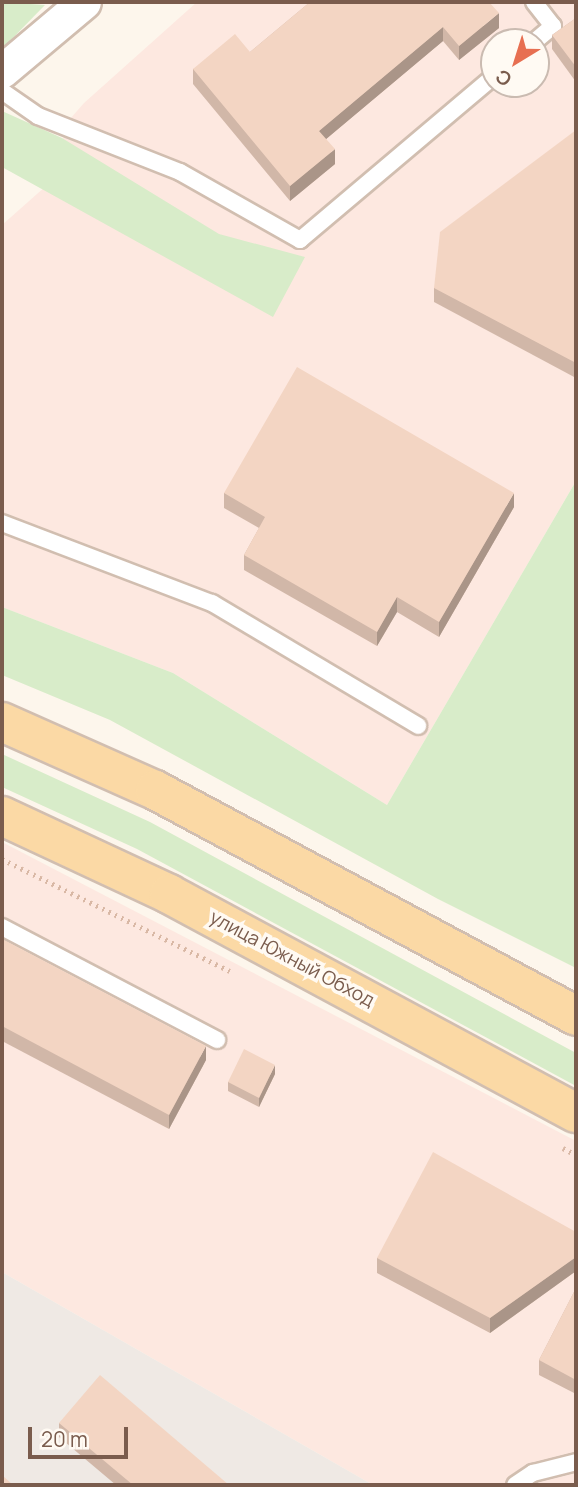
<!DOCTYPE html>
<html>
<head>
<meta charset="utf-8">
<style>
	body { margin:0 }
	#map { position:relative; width:578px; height:1487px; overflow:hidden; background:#fdf6ec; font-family:Manrope,sans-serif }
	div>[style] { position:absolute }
	.commercial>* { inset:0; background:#fde8e0 }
	.industrial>* { inset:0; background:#efe9e4 }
	.green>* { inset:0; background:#d8ecc9 }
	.path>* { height:4.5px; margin-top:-2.25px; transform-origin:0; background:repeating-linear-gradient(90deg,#d9b8a5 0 2px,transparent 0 7px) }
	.roads { filter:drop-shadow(2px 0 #d1beb0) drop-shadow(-2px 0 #d1beb0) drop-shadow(0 2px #d1beb0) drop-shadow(0 -2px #d1beb0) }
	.service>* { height:16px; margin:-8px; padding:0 8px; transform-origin:8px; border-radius:8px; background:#fff }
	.minor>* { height:33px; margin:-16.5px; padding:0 16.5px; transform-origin:16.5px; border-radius:16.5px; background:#fff }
	.primary>* { height:38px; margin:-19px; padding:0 19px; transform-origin:19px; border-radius:19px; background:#fbd9a5 }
	.wall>* { inset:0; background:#d1b7a8 }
	.shaded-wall>* { inset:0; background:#aa9588 }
	.building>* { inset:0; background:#f3d5c3 }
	span { translate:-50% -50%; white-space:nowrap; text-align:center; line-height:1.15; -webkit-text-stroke:7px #fffaf3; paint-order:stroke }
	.street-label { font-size:19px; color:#7a5c4d }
	.frame { position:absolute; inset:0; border:4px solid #7a5c4d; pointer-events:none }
	.north { position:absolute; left:480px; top:28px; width:70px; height:70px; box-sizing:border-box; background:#fffaf3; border:2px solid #cabbb1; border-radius:50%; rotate:218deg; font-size:19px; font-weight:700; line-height:28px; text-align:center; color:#7a5c4d }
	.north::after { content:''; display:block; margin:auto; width:24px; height:32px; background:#e76f51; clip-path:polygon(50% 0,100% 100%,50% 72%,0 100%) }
	.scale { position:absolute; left:28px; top:1427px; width:100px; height:32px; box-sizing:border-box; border:4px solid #7a5c4d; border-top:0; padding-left:9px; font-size:21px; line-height:24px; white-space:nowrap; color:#7a5c4d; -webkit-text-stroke:5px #fffaf3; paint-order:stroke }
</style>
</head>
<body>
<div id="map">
	<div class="commercial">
		<div style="clip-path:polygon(evenodd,197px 2px,576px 2px,576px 481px,387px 805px,173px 673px,2px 607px,2px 225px,46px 186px,70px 119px,84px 103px,197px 2px,494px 42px,536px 42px,536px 84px,494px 84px,494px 42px)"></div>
		<div style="clip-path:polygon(2px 842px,576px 1141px,576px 1485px,373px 1485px,2px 1272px)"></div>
	</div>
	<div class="industrial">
		<div style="clip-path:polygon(2px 1272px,373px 1485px,2px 1485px)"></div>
	</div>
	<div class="green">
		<div style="clip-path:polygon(2px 2px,45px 5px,2px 49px)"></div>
		<div style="clip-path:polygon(2px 111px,62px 138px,219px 234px,305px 257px,273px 317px,2px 167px)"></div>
		<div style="clip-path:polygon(576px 481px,576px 968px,438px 899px,110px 720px,2px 675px,2px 607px,173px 673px,387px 805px)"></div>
		<div style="clip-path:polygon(2px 754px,150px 822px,576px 1053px,576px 1086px,137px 849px,2px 787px)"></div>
	</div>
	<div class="path">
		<div style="left:2px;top:859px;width:254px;rotate:26.2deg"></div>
		<div style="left:563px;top:1148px;width:15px;rotate:28deg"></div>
	</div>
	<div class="roads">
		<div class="service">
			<div style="left:534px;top:2px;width:31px;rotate:52deg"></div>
			<div style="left:553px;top:26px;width:25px;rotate:140deg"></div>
			<div style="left:2px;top:91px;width:44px;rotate:34.8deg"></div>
			<div style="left:38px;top:116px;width:153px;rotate:21.5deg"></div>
			<div style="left:180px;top:172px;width:138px;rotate:29.5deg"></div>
			<div style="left:300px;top:240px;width:254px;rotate:-40.2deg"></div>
			<div style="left:2px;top:523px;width:225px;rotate:20.9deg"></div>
			<div style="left:212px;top:603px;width:240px;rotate:30.8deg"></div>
			<div style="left:2px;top:927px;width:243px;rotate:27.7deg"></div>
			<div style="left:515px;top:1485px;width:22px;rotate:-34deg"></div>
			<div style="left:533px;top:1473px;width:44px;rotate:-14.3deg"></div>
		</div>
		<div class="minor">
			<div style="left:2px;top:71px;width:107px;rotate:-40.1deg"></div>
		</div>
		<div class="primary">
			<div style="left:2px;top:722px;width:167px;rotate:24deg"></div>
			<div style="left:155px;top:790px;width:478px;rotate:28.2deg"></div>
			<div style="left:2px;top:816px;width:184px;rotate:25deg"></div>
			<div style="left:169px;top:894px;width:462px;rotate:28.3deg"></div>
		</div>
	</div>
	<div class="wall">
		<div style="clip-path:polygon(310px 2px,499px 28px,459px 60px,443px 41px,326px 139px,335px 164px,290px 201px,193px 84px,193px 69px,250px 52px)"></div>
		<div style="clip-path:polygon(576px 18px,576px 82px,552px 49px,552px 35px)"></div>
		<div style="clip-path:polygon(576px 130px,576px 378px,434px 302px,434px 288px)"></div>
		<div style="clip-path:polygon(224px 493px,514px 507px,439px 637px,397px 612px,377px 646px,244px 570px,244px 555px,259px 528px,224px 508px)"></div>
		<div style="clip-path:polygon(2px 939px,206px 1060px,169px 1129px,2px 1041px)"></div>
		<div style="clip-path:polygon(275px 1074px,259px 1107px,228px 1091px,228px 1082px)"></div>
		<div style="clip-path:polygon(576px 1232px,576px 1271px,490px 1333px,377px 1273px,377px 1258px)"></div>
		<div style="clip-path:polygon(576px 1288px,576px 1394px,539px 1375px,539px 1360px)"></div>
		<div style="clip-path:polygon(59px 1423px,229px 1485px,116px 1485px,59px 1437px)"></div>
	</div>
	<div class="shaded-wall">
		<div style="clip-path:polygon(499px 13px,499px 28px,459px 60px,459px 46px)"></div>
		<div style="clip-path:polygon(443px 27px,443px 41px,319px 145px,319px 131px)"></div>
		<div style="clip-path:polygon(335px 149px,335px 164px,290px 201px,290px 186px)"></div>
		<div style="clip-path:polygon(514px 493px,514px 507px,439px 637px,439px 622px)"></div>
		<div style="clip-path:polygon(397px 597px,397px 612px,377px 646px,377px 632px)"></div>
		<div style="clip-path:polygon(206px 1046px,206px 1060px,169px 1129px,169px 1115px)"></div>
		<div style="clip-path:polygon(275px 1065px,275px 1074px,259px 1107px,259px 1098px)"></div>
		<div style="clip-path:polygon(576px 1257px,576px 1271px,490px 1333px,490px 1318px)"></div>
	</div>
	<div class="building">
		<div style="clip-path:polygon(310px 2px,489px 2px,499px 13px,459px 46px,443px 27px,319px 131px,335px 149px,290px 186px,193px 69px,235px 34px,250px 52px)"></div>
		<div style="clip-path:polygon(576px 18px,576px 67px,552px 35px)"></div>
		<div style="clip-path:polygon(576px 130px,576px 363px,434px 288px,440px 232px)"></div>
		<div style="clip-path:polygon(297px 367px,514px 493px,439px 622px,397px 597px,377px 632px,244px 555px,265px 517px,224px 493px)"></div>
		<div style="clip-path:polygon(2px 939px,206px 1046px,169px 1115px,2px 1026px)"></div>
		<div style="clip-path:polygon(244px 1049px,275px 1065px,259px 1098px,228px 1082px)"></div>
		<div style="clip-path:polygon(433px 1152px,576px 1232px,576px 1257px,490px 1318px,377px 1258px)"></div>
		<div style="clip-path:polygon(576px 1288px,576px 1380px,539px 1360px)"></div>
		<div style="clip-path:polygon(100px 1375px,229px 1485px,133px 1485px,59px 1423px)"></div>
		<div style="clip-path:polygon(2px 1475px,13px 1485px,2px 1485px)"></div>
	</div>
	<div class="street-label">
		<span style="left:292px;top:959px;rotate:28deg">улица Южный Обход</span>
	</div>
	<div class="frame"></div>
	<div class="north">С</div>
	<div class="scale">20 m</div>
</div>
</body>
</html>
